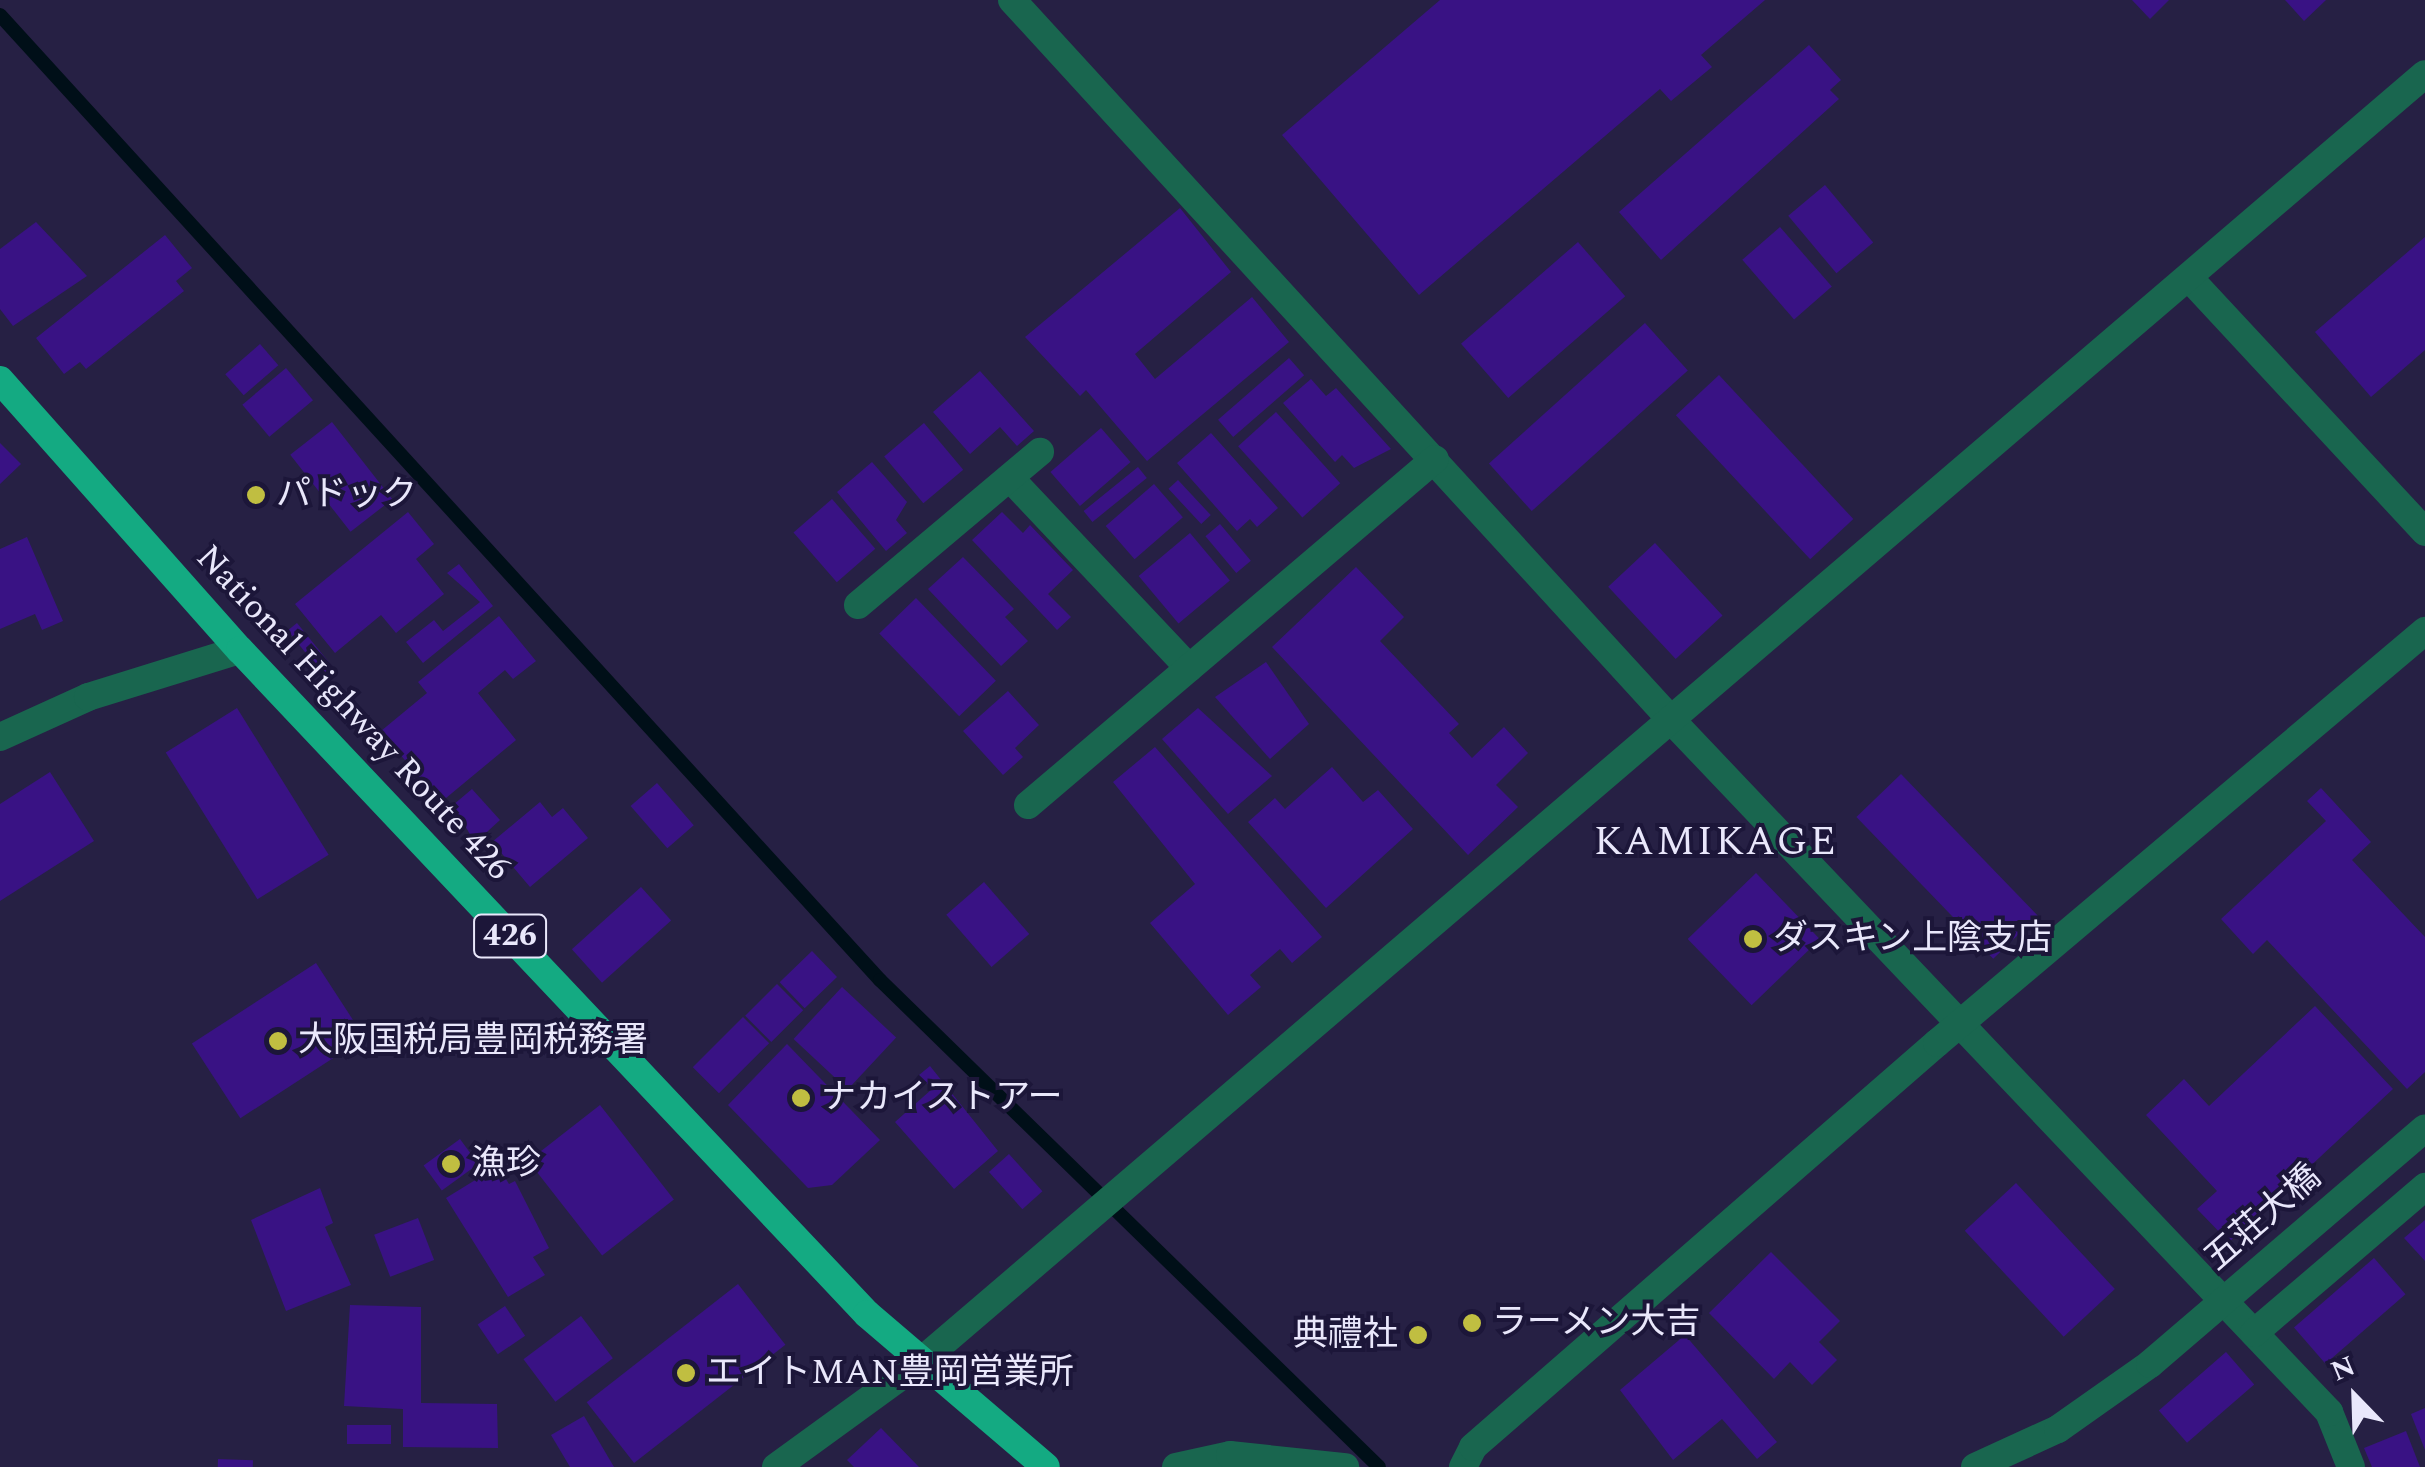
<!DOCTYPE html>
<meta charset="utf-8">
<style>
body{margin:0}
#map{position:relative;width:2425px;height:1467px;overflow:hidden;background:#262044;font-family:Spectral,"Noto Sans JP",serif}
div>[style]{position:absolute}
.stream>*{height:14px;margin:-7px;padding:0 7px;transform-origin:7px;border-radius:7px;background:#000f18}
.building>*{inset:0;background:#391284;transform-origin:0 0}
.service>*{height:28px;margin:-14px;padding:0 14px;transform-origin:14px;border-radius:14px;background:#19664f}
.minor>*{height:28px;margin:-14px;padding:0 14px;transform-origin:14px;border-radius:14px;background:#19664f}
.tertiary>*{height:28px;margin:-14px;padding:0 14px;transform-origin:14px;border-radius:14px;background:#19664f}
.trunk>*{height:28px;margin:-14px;padding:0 14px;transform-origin:14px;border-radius:14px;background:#14aa82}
.tertiary-bridge>*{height:28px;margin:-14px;padding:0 14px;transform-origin:14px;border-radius:14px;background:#19664f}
.dots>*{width:28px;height:28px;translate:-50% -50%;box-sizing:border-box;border:5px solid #1c1639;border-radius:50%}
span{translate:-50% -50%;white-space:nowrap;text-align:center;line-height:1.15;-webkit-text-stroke:8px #1c1639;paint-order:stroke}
.shield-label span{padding:2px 8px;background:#1c1639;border:2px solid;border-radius:8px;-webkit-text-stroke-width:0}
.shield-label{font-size:32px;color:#e9e7fb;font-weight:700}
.poi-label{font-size:35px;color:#e9e7fb}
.left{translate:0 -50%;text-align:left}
.right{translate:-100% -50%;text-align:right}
.street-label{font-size:35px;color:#e9e7fb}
.quarter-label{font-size:40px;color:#e9e7fb;letter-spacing:2.5px}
.north{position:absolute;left:2305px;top:1347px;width:100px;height:100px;-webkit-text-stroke:8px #1c1639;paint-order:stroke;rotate:337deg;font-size:28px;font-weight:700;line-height:40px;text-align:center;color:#e9e7fb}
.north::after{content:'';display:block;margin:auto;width:35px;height:45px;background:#e9e7fb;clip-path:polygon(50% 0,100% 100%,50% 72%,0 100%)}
</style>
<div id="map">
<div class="stream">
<div style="left:0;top:15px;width:1306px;rotate:47.64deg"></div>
<div style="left:880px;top:980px;width:697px;rotate:44.3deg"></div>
</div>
<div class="building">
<div style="clip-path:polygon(1440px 0,1765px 0,1701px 55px,1712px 67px,1671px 101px,1660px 89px,1419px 295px,1282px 135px)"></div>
<div style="clip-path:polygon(2132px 0,2169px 0,2150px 19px)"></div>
<div style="clip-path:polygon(2285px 0,2326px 0,2304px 21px)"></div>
<div style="clip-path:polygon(1809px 45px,1841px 80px,1830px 90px,1839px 99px,1661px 260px,1619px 212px)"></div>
<div style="left:1825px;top:185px;width:75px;height:48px;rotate:50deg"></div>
<div style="clip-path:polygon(1180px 208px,1231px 272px,1135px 354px,1155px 379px,1252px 297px,1289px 342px,1147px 461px,1086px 390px,1080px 396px,1025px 337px)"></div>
<div style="clip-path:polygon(36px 222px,87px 276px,13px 326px,0 309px,0 249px)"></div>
<div style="left:1780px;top:227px;width:79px;height:50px;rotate:49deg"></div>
<div style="clip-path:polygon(165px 235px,192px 268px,176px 281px,184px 291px,86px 369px,80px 362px,64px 374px,36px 338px)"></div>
<div style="clip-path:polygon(2425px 237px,2425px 350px,2371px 397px,2315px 332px)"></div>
<div style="left:1578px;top:242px;width:72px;height:155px;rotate:49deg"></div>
<div style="left:1645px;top:323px;width:64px;height:210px;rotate:48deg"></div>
<div style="left:260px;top:344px;width:28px;height:46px;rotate:49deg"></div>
<div style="left:1289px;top:358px;width:23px;height:94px;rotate:49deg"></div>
<div style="left:286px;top:368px;width:42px;height:57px;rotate:50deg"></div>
<div style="clip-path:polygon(980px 371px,1034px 431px,1017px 446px,1000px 427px,970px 454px,933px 412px)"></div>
<div style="left:1719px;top:375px;width:197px;height:59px;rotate:47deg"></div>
<div style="clip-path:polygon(1311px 379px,1326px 396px,1336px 388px,1391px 449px,1354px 468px,1342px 455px,1335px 462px,1283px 403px)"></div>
<div style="left:1276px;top:412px;width:96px;height:51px;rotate:48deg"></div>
<div style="left:332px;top:422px;width:98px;height:53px;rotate:52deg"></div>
<div style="left:924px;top:423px;width:61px;height:52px;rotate:50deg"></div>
<div style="left:1101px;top:428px;width:45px;height:67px;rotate:49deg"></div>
<div style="clip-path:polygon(1211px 433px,1278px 508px,1257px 527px,1250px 519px,1237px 531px,1177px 463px)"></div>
<div style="clip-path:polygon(0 443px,21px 464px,0 484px)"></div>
<div style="clip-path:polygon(872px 462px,907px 502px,896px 520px,907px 533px,886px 551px,837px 492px)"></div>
<div style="left:1138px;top:467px;width:14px;height:70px;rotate:51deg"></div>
<div style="left:1178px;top:480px;width:48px;height:13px;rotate:47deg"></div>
<div style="left:1154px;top:484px;width:44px;height:64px;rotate:49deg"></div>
<div style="left:832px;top:499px;width:66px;height:51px;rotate:49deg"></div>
<div style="clip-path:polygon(408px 512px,434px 544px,416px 559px,444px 594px,396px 633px,381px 615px,335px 653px,295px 604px)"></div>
<div style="clip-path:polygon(1002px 512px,1023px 533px,1030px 525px,1073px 570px,1048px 594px,1071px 617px,1057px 630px,972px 540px)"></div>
<div style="left:1220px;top:524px;width:48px;height:19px;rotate:50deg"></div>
<div style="left:1190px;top:533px;width:62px;height:67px;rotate:50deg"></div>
<div style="clip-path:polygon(27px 537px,63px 621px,42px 630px,35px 614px,0 629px,0 549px)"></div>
<div style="left:1655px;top:543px;width:99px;height:64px;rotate:47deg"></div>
<div style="clip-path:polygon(963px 557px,1014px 609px,1005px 617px,1028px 641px,1001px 666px,928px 589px)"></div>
<div style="clip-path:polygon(459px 564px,493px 606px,423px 663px,406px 642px,434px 620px,443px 631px,480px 602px,447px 573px)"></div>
<div style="clip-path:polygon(1356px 567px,1404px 617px,1380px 641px,1459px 724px,1449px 733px,1472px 758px,1504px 727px,1528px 753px,1496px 785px,1518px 807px,1468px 855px,1272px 647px)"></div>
<div style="left:916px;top:598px;width:115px;height:51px;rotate:46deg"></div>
<div style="clip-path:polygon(499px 616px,536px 661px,513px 679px,505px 670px,478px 693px,516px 740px,440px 803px,381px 731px,427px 693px,418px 682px)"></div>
<div style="left:297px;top:623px;width:58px;height:12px;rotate:51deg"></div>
<div style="clip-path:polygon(1266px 662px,1309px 724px,1270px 759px,1215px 697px)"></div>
<div style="clip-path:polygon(1008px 691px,1039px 725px,1015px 748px,1023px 757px,1003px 775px,963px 731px)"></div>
<div style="left:237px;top:708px;width:173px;height:84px;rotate:58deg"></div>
<div style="clip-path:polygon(1198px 708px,1272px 776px,1228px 814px,1162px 739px)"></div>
<div style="clip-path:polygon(1155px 747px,1322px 937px,1292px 963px,1280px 949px,1250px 975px,1261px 987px,1228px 1015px,1150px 923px,1195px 884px,1113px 782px)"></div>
<div style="clip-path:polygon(1332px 767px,1363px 802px,1378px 790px,1413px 829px,1326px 908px,1248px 822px,1275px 798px,1285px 809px)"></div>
<div style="clip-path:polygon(50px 772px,94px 841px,0 901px,0 804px)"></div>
<div style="left:1901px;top:774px;width:197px;height:62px;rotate:46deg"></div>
<div style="left:657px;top:783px;width:56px;height:35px;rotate:49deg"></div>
<div style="clip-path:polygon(2321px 788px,2371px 842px,2352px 860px,2425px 937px,2425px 1072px,2407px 1089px,2267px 940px,2253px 954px,2221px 919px,2326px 821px,2307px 801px)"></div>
<div style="clip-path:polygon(472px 789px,500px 820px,475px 843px,453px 805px)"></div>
<div style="clip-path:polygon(540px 802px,552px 817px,563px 808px,588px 838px,530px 887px,492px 842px)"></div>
<div style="left:1756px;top:873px;width:92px;height:95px;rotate:46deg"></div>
<div style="left:984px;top:882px;width:69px;height:50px;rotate:49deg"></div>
<div style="left:641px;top:887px;width:45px;height:93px;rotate:48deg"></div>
<div style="left:812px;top:951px;width:36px;height:45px;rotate:46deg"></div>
<div style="left:316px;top:963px;width:89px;height:148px;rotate:57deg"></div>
<div style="left:777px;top:984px;width:37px;height:45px;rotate:45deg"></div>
<div style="left:842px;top:987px;width:74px;height:71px;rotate:43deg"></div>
<div style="clip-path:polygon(2315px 1006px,2393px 1089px,2229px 1242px,2197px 1209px,2217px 1191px,2146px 1115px,2184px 1079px,2209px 1106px)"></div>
<div style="left:743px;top:1017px;width:37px;height:71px;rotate:45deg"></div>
<div style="clip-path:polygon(787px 1044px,880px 1140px,832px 1185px,808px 1188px,728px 1105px)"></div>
<div style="clip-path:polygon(930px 1066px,998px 1151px,954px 1189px,895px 1122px,932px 1089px,919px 1075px)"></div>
<div style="left:600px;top:1105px;width:120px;height:91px;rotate:52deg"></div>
<div style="left:460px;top:1139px;width:31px;height:45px;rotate:54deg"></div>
<div style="left:1009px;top:1154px;width:50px;height:27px;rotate:48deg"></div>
<div style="clip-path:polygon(498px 1166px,509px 1184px,515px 1181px,549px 1248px,533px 1257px,545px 1275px,508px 1297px,446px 1198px)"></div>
<div style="left:2016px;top:1183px;width:145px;height:70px;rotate:47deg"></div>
<div style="clip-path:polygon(320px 1188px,333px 1223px,325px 1227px,351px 1285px,286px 1311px,251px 1220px)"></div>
<div style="left:418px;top:1218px;width:45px;height:47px;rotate:69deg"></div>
<div style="clip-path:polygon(2425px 1220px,2425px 1261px,2404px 1238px)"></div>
<div style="clip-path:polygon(1771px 1252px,1840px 1321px,1819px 1342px,1837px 1360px,1812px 1385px,1790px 1362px,1774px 1379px,1709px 1313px)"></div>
<div style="left:2374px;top:1258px;width:48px;height:106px;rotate:49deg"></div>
<div style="left:738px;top:1284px;width:77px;height:192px;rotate:52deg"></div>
<div style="clip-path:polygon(350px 1305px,421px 1307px,421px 1403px,497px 1404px,498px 1448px,403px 1447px,403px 1409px,344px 1406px)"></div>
<div style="left:505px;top:1306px;width:36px;height:33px;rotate:56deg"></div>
<div style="left:581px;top:1316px;width:53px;height:72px;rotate:53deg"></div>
<div style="clip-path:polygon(1685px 1335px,1777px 1442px,1757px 1459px,1722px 1419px,1673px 1460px,1620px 1390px)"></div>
<div style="left:2226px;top:1352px;width:43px;height:89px;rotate:49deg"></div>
<div style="clip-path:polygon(2425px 1408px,2425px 1450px,2411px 1414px)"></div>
<div style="clip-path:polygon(584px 1416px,614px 1467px,570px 1467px,551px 1435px)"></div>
<div style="left:347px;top:1425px;width:44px;height:19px"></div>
<div style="clip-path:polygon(881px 1428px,919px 1467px,854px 1467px,847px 1460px)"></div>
<div style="clip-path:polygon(2406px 1431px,2420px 1467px,2372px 1467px,2364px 1448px)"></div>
<div style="left:218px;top:1459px;width:35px;height:8px;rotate:2deg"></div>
</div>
<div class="service">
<div style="left:2329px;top:1412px;width:59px;rotate:68.2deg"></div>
</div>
<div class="minor">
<div style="left:1012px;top:0;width:980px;rotate:47.52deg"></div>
<div style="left:1674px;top:723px;width:951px;rotate:46.45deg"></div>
<div style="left:2191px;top:280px;width:344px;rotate:47.1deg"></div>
<div style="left:1010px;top:478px;width:261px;rotate:46.7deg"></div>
<div style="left:858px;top:605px;width:238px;rotate:-40.1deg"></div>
<div style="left:0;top:737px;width:97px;rotate:-24.4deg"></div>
<div style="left:88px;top:697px;width:159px;rotate:-17.2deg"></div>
<div style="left:1028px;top:805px;width:534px;rotate:-40.37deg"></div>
<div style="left:2254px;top:1333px;width:225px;rotate:-40.5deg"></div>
<div style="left:776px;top:1467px;width:177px;rotate:-36deg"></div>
<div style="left:1463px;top:1467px;width:22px;rotate:-63deg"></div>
<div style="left:1473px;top:1447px;width:615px;rotate:-41.05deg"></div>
<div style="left:1937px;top:1043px;width:639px;rotate:-40.17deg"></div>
</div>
<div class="tertiary">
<div style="left:919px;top:1363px;width:1982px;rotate:-40.56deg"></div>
<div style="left:1176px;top:1467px;width:55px;rotate:-12.5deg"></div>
<div style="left:1230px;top:1455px;width:116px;rotate:6deg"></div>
<div style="left:1975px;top:1467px;width:91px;rotate:-24.6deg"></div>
<div style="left:2058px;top:1429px;width:113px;rotate:-35.2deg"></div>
</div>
<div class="trunk">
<div style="left:0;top:380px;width:361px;rotate:48.4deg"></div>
<div style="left:240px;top:650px;width:913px;rotate:46.64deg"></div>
<div style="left:867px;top:1314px;width:235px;rotate:40.5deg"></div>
</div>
<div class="tertiary-bridge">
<div style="left:2150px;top:1364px;width:362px;rotate:-40.6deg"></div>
</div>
<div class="dots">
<div style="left:256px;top:495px;background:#c0be41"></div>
<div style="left:1753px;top:939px;background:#c0be41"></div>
<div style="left:278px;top:1041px;background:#c0be41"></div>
<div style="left:801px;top:1098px;background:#c0be41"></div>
<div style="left:451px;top:1164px;background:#c0be41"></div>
<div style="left:1472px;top:1323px;background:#c0be41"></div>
<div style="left:1418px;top:1335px;background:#c0be41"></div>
<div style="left:686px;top:1373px;background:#c0be41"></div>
</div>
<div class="shield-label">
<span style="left:510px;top:936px">426</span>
</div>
<div class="poi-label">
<span class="left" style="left:276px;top:495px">パドック</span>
<span class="left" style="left:1773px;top:939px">ダスキン上陰支店</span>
<span class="left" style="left:298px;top:1041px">大阪国税局豊岡税務署</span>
<span class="left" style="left:821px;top:1098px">ナカイストアー</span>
<span class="left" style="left:471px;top:1164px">漁珍</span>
<span class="left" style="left:1492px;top:1323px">ラーメン大吉</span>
<span class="right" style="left:1398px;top:1335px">典禮社</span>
<span class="left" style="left:706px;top:1373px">エイトMAN豊岡営業所</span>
</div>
<div class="street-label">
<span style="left:353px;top:713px;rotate:47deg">National Highway Route 426</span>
<span style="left:2263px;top:1218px;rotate:-41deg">五荘大橋</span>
</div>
<div class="quarter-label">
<span style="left:1716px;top:843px">KAMIKAGE</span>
</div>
<div class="north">N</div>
</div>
